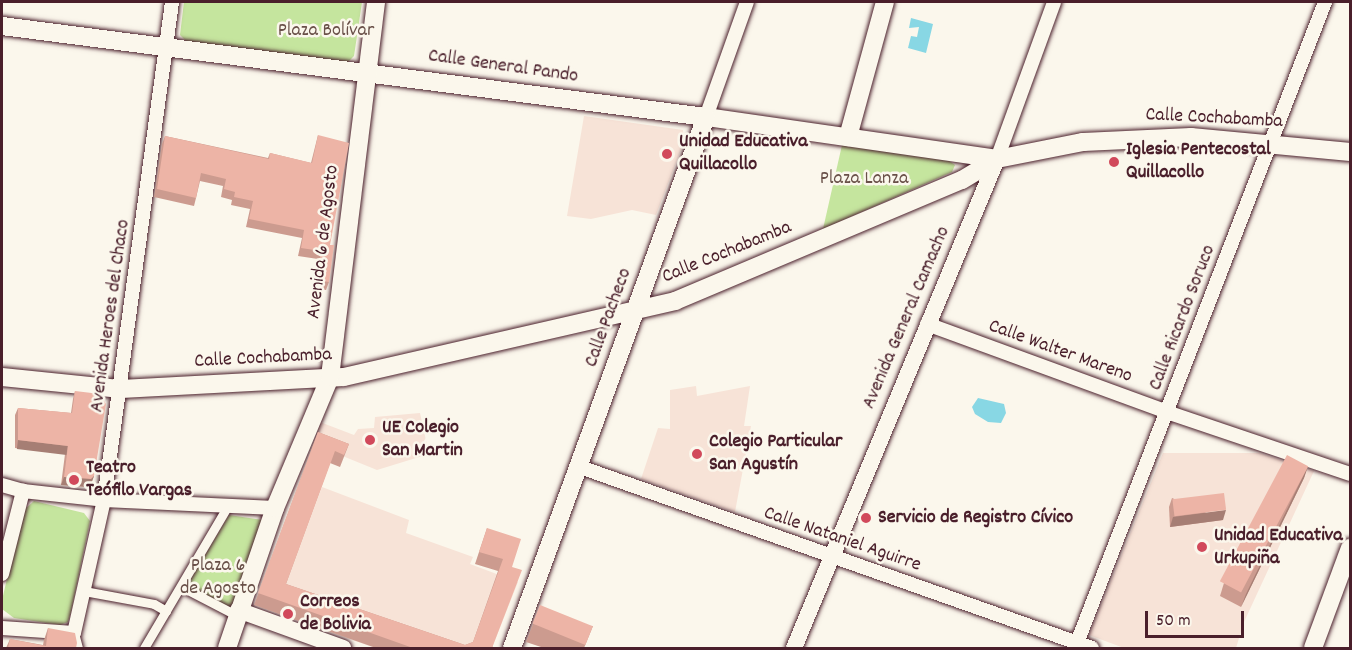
<!DOCTYPE html>
<meta charset="utf-8">
<style>
body{margin:0}
#map{position:relative;width:1352px;height:650px;overflow:hidden;background:#fbf7ec;font-family:Dekko,sans-serif}
div>[style]{position:absolute}
.built>*{inset:0;background:#f7e3d7}
.green>*{inset:0;background:#c5e59e}
.water>*{inset:0;background:#88d7e4}
.roads{filter:drop-shadow(0 0 2px #4a1f2b) drop-shadow(0 0 2px #4a1f2b)}
.pedestrian>*{height:9px;margin:-4.5px;padding:0 4.5px;transform-origin:4.5px;border-radius:4.5px;background:#fbf7ec}
.minor>*{height:14px;margin:-7px;padding:0 7px;transform-origin:7px;border-radius:7px;background:#fbf7ec}
.tertiary>*{height:16px;margin:-8px;padding:0 8px;transform-origin:8px;border-radius:8px;background:#fbf7ec}
.secondary>*{height:18px;margin:-9px;padding:0 9px;transform-origin:9px;border-radius:9px;background:#fbf7ec}
.wall>*{inset:0;background:#cc9b8f}
.shaded-wall>*{inset:0;background:#a67e74;transform-origin:0 0}
.building>*{inset:0;background:#edb4a6;transform-origin:0 0}
.dots>*{width:16px;height:16px;translate:-50% -50%;box-sizing:border-box;border:3px solid #fbf7ec;border-radius:50%}
span{translate:-50% -50%;white-space:nowrap;text-align:center;line-height:1.15;-webkit-text-stroke:5px #fbf7ec;paint-order:stroke}
.park-label{font-size:20px;color:#695048}
.street-label{font-size:20px;color:#4a1f2b}
.poi-label{font-size:20px;color:#4a1f2b;font-weight:700}
.left{translate:0 -50%;text-align:left}
.frame{position:absolute;inset:0;border:3px solid #4a1f2b;pointer-events:none}
.scale{position:absolute;left:1145px;top:611px;width:99px;height:27px;box-sizing:border-box;border:3px solid #4a1f2b;border-top:0;padding-left:8px;font-size:18px;line-height:21px;white-space:nowrap;color:#4a1f2b;-webkit-text-stroke:4px #fbf7ec;paint-order:stroke}
</style>
<div id="map">
<div class="built">
<div style="clip-path:polygon(584px 116px,683px 130px,684px 142px,656px 215px,632px 210px,591px 219px,567px 216px)"></div>
<div style="clip-path:polygon(696px 386px,697px 396px,750px 386px,744px 426px,751px 426px,735px 512px,641px 479px,658px 428px,670px 429px,670px 390px)"></div>
<div style="clip-path:polygon(420px 413px,429px 454px,377px 470px,313px 444px,320px 422px,354px 435px,358px 429px,374px 428px,375px 417px)"></div>
<div style="clip-path:polygon(1163px 453px,1259px 453px,1314px 471px,1244px 622px,1236px 648px,1124px 648px,1089px 635px)"></div>
<div style="clip-path:polygon(322px 487px,409px 520px,406px 533px,473px 557px,470px 564px,518px 582px,492px 648px,375px 648px,275px 613px)"></div>
</div>
<div class="green">
<div style="clip-path:polygon(184px 2px,362px 2px,354px 56px,347px 63px,186px 41px,180px 35px)"></div>
<div style="clip-path:polygon(842px 145px,948px 160px,955px 165px,952px 172px,823px 229px)"></div>
<div style="clip-path:polygon(34px 501px,84px 513px,90px 521px,71px 612px,68px 622px,60px 625px,14px 618px,2px 609px,2px 600px,23px 511px)"></div>
<div style="clip-path:polygon(229px 515px,263px 520px,231px 610px,186px 587px)"></div>
</div>
<div class="water">
<div style="clip-path:polygon(911px 18px,933px 24px,926px 53px,908px 48px,911px 36px,917px 37px,919px 27px,909px 28px)"></div>
<div style="clip-path:polygon(978px 398px,1004px 404px,1006px 413px,1001px 423px,988px 422px,975px 414px,972px 407px)"></div>
</div>
<div class="roads">
<div class="pedestrian">
<div style="left:182px;top:587px;width:63px;rotate:27.4deg"></div>
<div style="left:84px;top:591px;width:71px;rotate:10.5deg"></div>
<div style="left:154px;top:604px;width:14px;rotate:30deg"></div>
<div style="left:74px;top:633px;width:16px;rotate:75deg"></div>
<div style="left:144px;top:648px;width:164px;rotate:-59.5deg"></div>
</div>
<div class="minor">
<div style="left:706px;top:117px;width:122px;rotate:-70.4deg"></div>
<div style="left:997px;top:159px;width:167px;rotate:-70deg"></div>
<div style="left:927px;top:324px;width:256px;rotate:20.1deg"></div>
<div style="left:1167px;top:412px;width:193px;rotate:18.7deg"></div>
<div style="left:580px;top:467px;width:543px;rotate:19.47deg"></div>
<div style="left:2px;top:485px;width:22px;rotate:16deg"></div>
<div style="left:23px;top:491px;width:81px;rotate:6.3deg"></div>
<div style="left:104px;top:500px;width:171px;rotate:2.7deg"></div>
<div style="left:2px;top:574px;width:86px;rotate:-75.8deg"></div>
<div style="left:2px;top:628px;width:72px;rotate:4deg"></div>
<div style="left:74px;top:633px;width:136px;rotate:-77.3deg"></div>
<div style="left:104px;top:500px;width:503px;rotate:-82.22deg"></div>
<div style="left:1075px;top:648px;width:693px;rotate:-68.84deg"></div>
</div>
<div class="tertiary">
<div style="left:238px;top:610px;width:112px;rotate:19.9deg"></div>
<div style="left:794px;top:648px;width:529px;rotate:-67.46deg"></div>
</div>
<div class="secondary">
<div style="left:2px;top:26px;width:710px;rotate:7.37deg"></div>
<div style="left:706px;top:117px;width:294px;rotate:8.2deg"></div>
<div style="left:848px;top:137px;width:140px;rotate:-74.7deg"></div>
<div style="left:2px;top:377px;width:120px;rotate:5.8deg"></div>
<div style="left:121px;top:389px;width:223px;rotate:-3.1deg"></div>
<div style="left:344px;top:377px;width:340px;rotate:-12.9deg"></div>
<div style="left:675px;top:301px;width:311px;rotate:-22.9deg"></div>
<div style="left:962px;top:180px;width:41px;rotate:-31deg"></div>
<div style="left:997px;top:159px;width:88px;rotate:-11.2deg"></div>
<div style="left:1083px;top:142px;width:108px;rotate:-2.7deg"></div>
<div style="left:1191px;top:137px;width:160px;rotate:5.4deg"></div>
<div style="left:227px;top:648px;width:148px;rotate:-71.1deg"></div>
<div style="left:275px;top:508px;width:142px;rotate:-67.2deg"></div>
<div style="left:330px;top:377px;width:378px;rotate:-83deg"></div>
<div style="left:512px;top:648px;width:565px;rotate:-69.93deg"></div>
<div style="left:1313px;top:648px;width:107px;rotate:-69.7deg"></div>
</div>
</div>
<div class="wall">
<div style="clip-path:polygon(318px 135px,330px 245px,329px 282px,326px 290px,314px 288px,318px 259px,298px 256px,302px 238px,246px 227px,250px 209px,231px 205px,232px 200px,221px 197px,223px 186px,200px 181px,196px 198px,194px 206px,154px 197px,162px 144px,165px 136px,268px 158px,270px 153px,311px 163px)"></div>
<div style="clip-path:polygon(75px 391px,94px 476px,91px 484px,88px 487px,61px 485px,65px 454px,15px 448px,15px 415px,18px 408px,71px 413px,73px 399px)"></div>
<div style="clip-path:polygon(318px 432px,349px 444px,340px 467px,330px 463px,286px 584px,465px 645px,473px 642px,498px 571px,475px 564px,487px 528px,512px 567px,492px 648px,376px 648px,254px 605px)"></div>
<div style="clip-path:polygon(1308px 466px,1304px 478px,1241px 607px,1220px 596px,1224px 583px)"></div>
<div style="clip-path:polygon(1172px 498px,1223px 520px,1170px 527px,1169px 507px)"></div>
<div style="clip-path:polygon(533px 624px,593px 626px,584px 648px,544px 648px,526px 642px)"></div>
<div style="clip-path:polygon(48px 628px,76px 648px,6px 648px,10px 639px,43px 645px,44px 640px)"></div>
</div>
<div class="shaded-wall">
<div style="left:18px;top:440px;width:50px;height:9px;rotate:7deg"></div>
<div style="clip-path:polygon(1308px 466px,1304px 478px,1241px 607px,1246px 594px)"></div>
<div style="clip-path:polygon(94px 476px,91px 484px,88px 487px,61px 485px,64px 477px)"></div>
<div style="clip-path:polygon(1226px 510px,1223px 520px,1170px 527px,1173px 517px)"></div>
</div>
<div class="building">
<div style="clip-path:polygon(318px 135px,349px 143px,330px 245px,334px 245px,329px 282px,317px 280px,321px 251px,301px 248px,304px 230px,249px 219px,253px 201px,234px 197px,235px 192px,224px 189px,226px 179px,201px 173px,196px 198px,157px 189px,165px 136px,269px 159px,270px 153px,312px 163px)"></div>
<div style="clip-path:polygon(75px 391px,100px 394px,106px 404px,94px 476px,91px 479px,64px 477px,68px 446px,18px 440px,18px 408px,72px 413px)"></div>
<div style="clip-path:polygon(318px 432px,349px 444px,344px 455px,335px 451px,286px 584px,465px 645px,473px 642px,503px 559px,479px 552px,487px 528px,521px 539px,512px 567px,522px 570px,492px 648px,413px 648px,258px 593px)"></div>
<div style="left:1287px;top:455px;width:24px;height:143px;rotate:28deg"></div>
<div style="left:1224px;top:493px;width:17px;height:52px;rotate:83deg"></div>
<div style="left:540px;top:605px;width:57px;height:20px;rotate:22deg"></div>
<div style="clip-path:polygon(48px 628px,75px 633px,77px 643px,76px 648px,8px 648px,10px 639px,46px 646px)"></div>
</div>
<div class="dots">
<div style="left:667px;top:154px;background:#d1495b"></div>
<div style="left:1114px;top:162px;background:#d1495b"></div>
<div style="left:370px;top:440px;background:#d1495b"></div>
<div style="left:697px;top:454px;background:#d1495b"></div>
<div style="left:74px;top:480px;background:#d1495b"></div>
<div style="left:866px;top:518px;background:#d1495b"></div>
<div style="left:1202px;top:547px;background:#d1495b"></div>
<div style="left:288px;top:614px;background:#d1495b"></div>
</div>
<div class="park-label">
<span style="left:326px;top:31px">Plaza Bolívar</span>
<span style="left:864px;top:179px">Plaza Lanza</span>
<span style="left:218px;top:578px">Plaza 6<br>de Agosto</span>
</div>
<div class="street-label">
<span style="left:503px;top:67px;rotate:8deg">Calle General Pando</span>
<span style="left:1214px;top:119px;rotate:3deg">Calle Cochabamba</span>
<span style="left:324px;top:242px;rotate:-83deg">Avenida 6 de Agosto</span>
<span style="left:727px;top:253px;rotate:-22deg">Calle Cochabamba</span>
<span style="left:111px;top:316px;rotate:-82deg">Avenida Heroes del Chaco</span>
<span style="left:609px;top:318px;rotate:-70deg">Calle Pacheco</span>
<span style="left:907px;top:318px;rotate:-67deg">Avenida General Camacho</span>
<span style="left:1183px;top:318px;rotate:-69deg">Calle Ricardo Soruco</span>
<span style="left:1060px;top:352px;rotate:20deg">Calle Walter Mareno</span>
<span style="left:263px;top:359px;rotate:-3deg">Calle Cochabamba</span>
<span style="left:842px;top:540px;rotate:19deg">Calle Nataniel Aguirre</span>
</div>
<div class="poi-label">
<span class="left" style="left:679px;top:154px">Unidad Educativa<br>Quillacollo</span>
<span class="left" style="left:1126px;top:162px">Iglesia Pentecostal<br>Quillacollo</span>
<span class="left" style="left:382px;top:440px">UE Colegio<br>San Martin</span>
<span class="left" style="left:709px;top:454px">Colegio Particular<br>San Agustín</span>
<span class="left" style="left:86px;top:480px">Teatro<br>Teófilo Vargas</span>
<span class="left" style="left:878px;top:518px">Servicio de Registro Cívico</span>
<span class="left" style="left:1214px;top:548px">Unidad Educativa<br>Urkupiña</span>
<span class="left" style="left:300px;top:614px">Correos<br>de Bolivia</span>
</div>
<div class="frame"></div>
<div class="scale">50 m</div>
</div>
